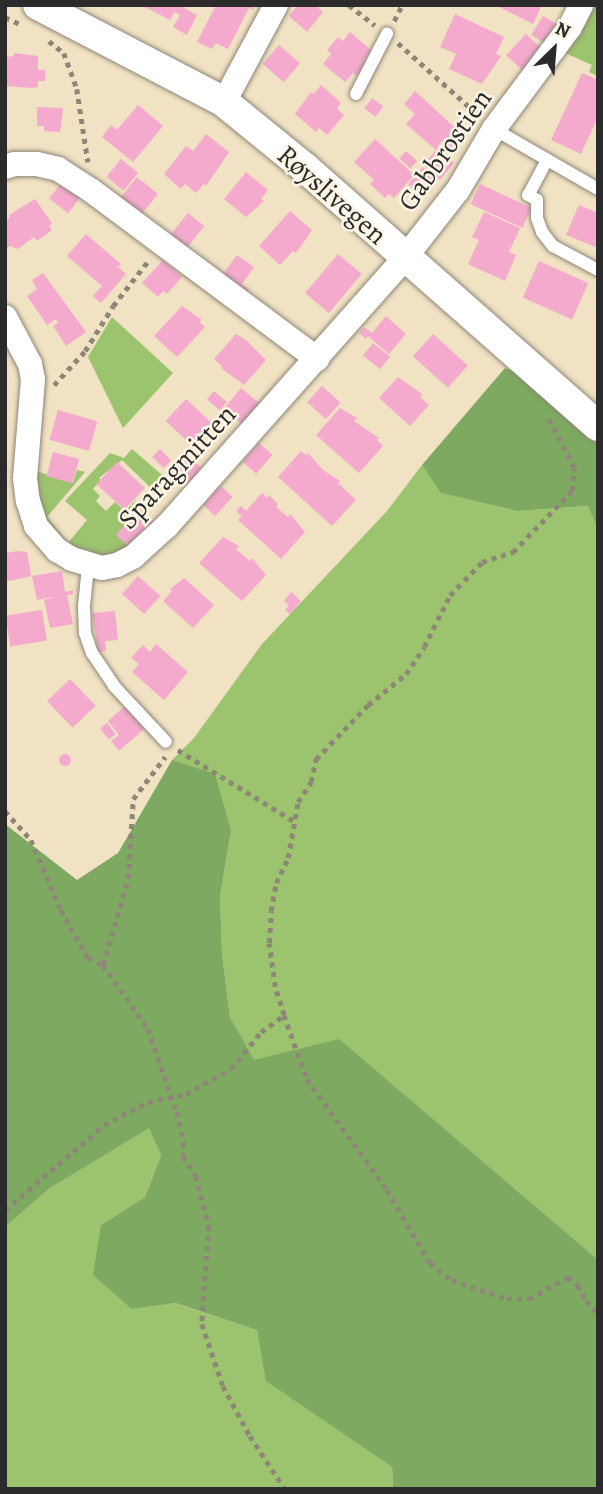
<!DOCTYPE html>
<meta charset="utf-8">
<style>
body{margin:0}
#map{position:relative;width:603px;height:1494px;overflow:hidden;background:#f0e2c3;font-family:Alegreya,serif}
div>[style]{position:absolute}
.green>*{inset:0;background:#9cc36e}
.forest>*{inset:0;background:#7da961}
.building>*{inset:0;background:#f4aacd;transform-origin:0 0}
.round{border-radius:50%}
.path>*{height:4.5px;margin-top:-2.25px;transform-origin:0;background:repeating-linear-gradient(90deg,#8e8677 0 5px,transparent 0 10px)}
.roads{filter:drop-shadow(0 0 2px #8e8677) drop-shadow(0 0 2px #8e8677)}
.service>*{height:12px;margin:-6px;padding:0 6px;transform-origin:6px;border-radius:6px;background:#fff}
.minor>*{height:24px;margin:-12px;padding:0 12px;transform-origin:12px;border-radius:12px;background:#fff}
.tertiary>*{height:30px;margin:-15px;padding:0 15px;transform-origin:15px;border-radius:15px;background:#fff}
span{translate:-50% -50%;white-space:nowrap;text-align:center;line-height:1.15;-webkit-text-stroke:5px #fcf5e5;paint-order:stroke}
.street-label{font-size:28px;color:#2b2b2b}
.frame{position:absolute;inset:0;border:7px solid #2b2b2b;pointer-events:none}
.north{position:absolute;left:519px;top:14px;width:70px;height:70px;-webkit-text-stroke:5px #fcf5e5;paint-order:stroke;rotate:25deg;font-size:19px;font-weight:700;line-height:28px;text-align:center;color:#2b2b2b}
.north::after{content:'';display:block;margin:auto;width:24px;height:32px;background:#2b2b2b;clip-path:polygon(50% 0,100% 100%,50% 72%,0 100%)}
</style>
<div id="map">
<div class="green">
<div style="clip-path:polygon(588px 5px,598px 5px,598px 76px,589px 72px,592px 65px,563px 52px)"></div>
<div style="clip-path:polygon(112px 317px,173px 373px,123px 428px,88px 357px)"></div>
<div style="clip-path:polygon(132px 449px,162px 475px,150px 487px,122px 460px,99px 478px,101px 480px,93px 489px,100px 496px,96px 501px,106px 511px,115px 502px,125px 511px,135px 501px,140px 507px,124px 524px,139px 538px,166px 512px,170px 514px,136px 547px,116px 559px,94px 560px,65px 548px,47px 529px,39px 515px,32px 491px,33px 470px,73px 483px,77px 470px,85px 472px,47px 517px,68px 543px,87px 520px,65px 501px,110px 453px,124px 458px)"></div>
<div style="clip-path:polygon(422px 465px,442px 493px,517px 511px,589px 506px,598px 529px,598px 1260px,506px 1185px,254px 1061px,230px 1017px,222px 954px,220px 897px,231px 831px,172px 760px,194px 738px,262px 644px,387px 511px)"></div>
<div style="clip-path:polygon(149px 1127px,161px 1155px,145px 1197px,101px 1225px,132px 1309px,174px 1303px,257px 1330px,267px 1381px,392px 1467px,393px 1489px,5px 1489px,5px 1227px,50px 1188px)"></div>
</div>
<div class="forest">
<div style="clip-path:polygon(505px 368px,517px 372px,598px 439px,598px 529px,588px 506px,517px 511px,441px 493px,422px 465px)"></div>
<div style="clip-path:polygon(172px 760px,215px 774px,231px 831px,220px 897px,222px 954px,230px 1017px,254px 1060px,339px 1039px,598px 1260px,598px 1489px,393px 1489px,392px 1467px,266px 1381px,257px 1330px,175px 1303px,132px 1309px,93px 1275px,101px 1225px,145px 1197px,161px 1155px,149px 1128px,50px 1188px,5px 1227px,5px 824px,77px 880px,118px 853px)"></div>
</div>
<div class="building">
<div style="clip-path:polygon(141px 5px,186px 5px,184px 8px,197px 15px,187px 35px,173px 27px,180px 15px,174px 12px,170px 20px)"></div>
<div style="clip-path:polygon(216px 5px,255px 5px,253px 10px,249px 8px,228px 49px,216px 43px,212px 49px,197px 42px)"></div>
<div style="clip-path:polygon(298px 5px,315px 5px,323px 12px,307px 32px,289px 16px)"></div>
<div style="clip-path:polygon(495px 5px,542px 5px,533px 24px)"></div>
<div style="clip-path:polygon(455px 14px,504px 37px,496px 54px,501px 56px,482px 84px,449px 69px,456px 54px,440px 47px)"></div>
<div style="left:543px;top:16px;width:19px;height:22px;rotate:32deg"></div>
<div style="clip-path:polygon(350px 32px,372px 51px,364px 60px,368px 62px,356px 76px,353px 73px,345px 82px,323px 64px,331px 54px,327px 50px,338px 37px,343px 41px)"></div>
<div style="left:526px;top:34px;width:23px;height:29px;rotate:43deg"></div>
<div style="left:279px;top:45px;width:28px;height:25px;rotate:41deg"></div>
<div style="clip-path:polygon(14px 53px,38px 56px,38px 70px,45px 70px,45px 81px,38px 81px,38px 87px,32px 88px,5px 86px,5px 57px,14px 56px)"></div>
<div style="clip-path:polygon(582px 73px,598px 80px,598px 117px,581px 154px,551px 140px)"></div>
<div style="clip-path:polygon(321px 85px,341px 103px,337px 109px,344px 115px,327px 135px,319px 128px,316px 132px,295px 114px,311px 92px,314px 94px)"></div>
<div style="clip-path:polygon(415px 91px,462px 134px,450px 148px,442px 141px,437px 148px,454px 163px,440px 180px,423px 165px,436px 150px,406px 124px,415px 114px,404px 104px)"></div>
<div style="left:372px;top:98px;width:14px;height:13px;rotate:36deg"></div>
<div style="clip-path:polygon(138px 105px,163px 126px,133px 162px,102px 137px,111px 125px,117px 130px)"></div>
<div style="clip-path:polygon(37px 107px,63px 108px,60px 132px,44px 131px,44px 126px,37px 126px)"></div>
<div style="clip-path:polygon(206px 134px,229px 152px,206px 186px,204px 184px,196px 193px,185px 184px,181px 189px,164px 174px,186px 146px,193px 151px)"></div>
<div style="clip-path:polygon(375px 139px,414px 175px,394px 198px,389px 194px,385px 198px,370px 184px,374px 180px,354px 162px)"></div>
<div style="left:406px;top:151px;width:15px;height:10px;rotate:42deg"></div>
<div style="left:121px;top:159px;width:22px;height:23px;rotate:39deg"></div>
<div style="left:423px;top:167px;width:20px;height:23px;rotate:41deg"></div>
<div style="clip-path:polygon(246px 172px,268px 190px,261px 199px,264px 201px,246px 217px,224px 199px)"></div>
<div style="left:137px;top:177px;width:27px;height:26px;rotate:39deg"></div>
<div style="left:62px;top:182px;width:24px;height:21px;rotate:38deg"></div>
<div style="left:480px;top:184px;width:57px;height:22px;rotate:25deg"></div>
<div style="clip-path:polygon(35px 199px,52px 223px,49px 226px,52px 230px,37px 241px,34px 237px,18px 249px,10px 246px,5px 250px,5px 221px,10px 217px,9px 215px)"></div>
<div style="clip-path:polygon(579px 205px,598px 213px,598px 248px,566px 235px)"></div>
<div style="clip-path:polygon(290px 211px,312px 230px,296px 253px,293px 251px,280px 265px,259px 246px)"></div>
<div style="clip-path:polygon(484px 212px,520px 228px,509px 252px,516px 255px,505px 281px,468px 264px,479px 240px,472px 237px)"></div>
<div style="left:188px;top:213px;width:21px;height:28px;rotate:39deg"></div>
<div style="clip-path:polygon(86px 234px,121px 264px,118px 267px,126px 274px,101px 303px,93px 296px,102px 286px,67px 256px)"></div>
<div style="left:338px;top:254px;width:31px;height:51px;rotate:40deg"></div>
<div style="clip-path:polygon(237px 255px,254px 267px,242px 284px,249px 289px,247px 292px,223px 274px)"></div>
<div style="clip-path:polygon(163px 260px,182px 277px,167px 294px,163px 291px,158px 297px,142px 283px)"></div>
<div style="left:539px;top:261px;width:54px;height:40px;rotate:24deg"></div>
<div style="clip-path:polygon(43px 273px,86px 332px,66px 346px,53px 326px,58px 323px,56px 319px,47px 325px,27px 296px,37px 289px,32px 280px)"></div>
<div style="clip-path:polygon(182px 306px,202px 320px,199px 322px,205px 327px,177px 357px,154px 336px)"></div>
<div style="clip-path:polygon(386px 316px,406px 334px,389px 354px,368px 336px,366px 339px,359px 333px,364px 327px,372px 333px)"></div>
<div style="clip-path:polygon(236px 334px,246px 340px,266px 360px,244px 385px,221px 368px,222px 366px,214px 359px)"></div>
<div style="left:433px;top:334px;width:47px;height:30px;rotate:42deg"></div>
<div style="left:373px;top:343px;width:22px;height:16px;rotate:39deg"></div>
<div style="clip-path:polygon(398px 377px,422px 394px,420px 397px,429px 405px,410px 426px,379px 398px)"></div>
<div style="left:322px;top:386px;width:25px;height:22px;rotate:42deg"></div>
<div style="left:241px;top:388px;width:25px;height:27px;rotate:40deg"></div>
<div style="left:214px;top:391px;width:17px;height:11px;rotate:40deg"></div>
<div style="left:186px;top:399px;width:40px;height:30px;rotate:43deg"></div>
<div style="clip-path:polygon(340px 408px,357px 418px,354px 421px,379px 438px,377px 440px,383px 446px,359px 473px,316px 435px)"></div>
<div style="left:58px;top:410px;width:41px;height:31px;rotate:16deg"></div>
<div style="left:259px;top:443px;width:18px;height:25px;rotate:41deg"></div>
<div style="left:160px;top:449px;width:16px;height:11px;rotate:45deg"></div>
<div style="clip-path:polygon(301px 451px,306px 455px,308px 453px,323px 470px,340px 481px,338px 483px,356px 500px,332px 526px,278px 477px)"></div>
<div style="left:53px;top:452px;width:27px;height:25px;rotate:15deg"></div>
<div style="left:184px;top:453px;width:23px;height:25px;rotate:40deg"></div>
<div style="left:117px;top:462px;width:38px;height:30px;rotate:43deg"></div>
<div style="left:221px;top:486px;width:16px;height:26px;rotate:43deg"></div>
<div style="clip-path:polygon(262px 493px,267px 498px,269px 495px,278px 504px,276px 507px,288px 517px,290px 514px,305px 532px,281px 559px,238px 520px,242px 516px,236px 511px,241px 506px,246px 511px)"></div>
<div style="clip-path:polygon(139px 508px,154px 522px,127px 545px,116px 535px)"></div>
<div style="clip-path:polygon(223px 537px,239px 546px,236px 549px,250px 561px,252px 558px,266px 575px,242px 601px,199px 563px)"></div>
<div style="clip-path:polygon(18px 551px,27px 552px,31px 576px,5px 582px,5px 553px)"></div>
<div style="clip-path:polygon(62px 571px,65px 592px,73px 590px,73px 594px,67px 595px,73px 624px,50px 628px,44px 600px,57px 596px,37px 600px,32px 576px)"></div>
<div style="left:138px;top:576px;width:30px;height:24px;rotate:42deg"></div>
<div style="clip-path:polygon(184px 578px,214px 605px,193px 628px,163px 601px,172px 591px,170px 589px)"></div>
<div style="clip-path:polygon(291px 592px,301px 601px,290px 614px,285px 610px,289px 605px,284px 601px)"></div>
<div style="left:42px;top:610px;width:31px;height:37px;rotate:81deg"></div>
<div style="clip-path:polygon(115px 611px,118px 640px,105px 641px,106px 651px,98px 652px,92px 613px)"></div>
<div style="clip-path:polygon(156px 644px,188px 672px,164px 700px,132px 672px,139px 664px,131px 658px,143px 645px,150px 652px)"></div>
<div style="left:70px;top:679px;width:37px;height:32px;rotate:46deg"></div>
<div style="clip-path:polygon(125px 706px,144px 729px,119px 751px,111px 741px,119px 735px,108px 721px)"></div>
<div style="left:107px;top:723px;width:14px;height:9px;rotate:51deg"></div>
<div class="round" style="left:59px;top:754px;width:12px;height:12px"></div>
</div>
<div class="path">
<div style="left:349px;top:5px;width:33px;rotate:38deg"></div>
<div style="left:5px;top:17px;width:17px;rotate:25deg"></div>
<div style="left:394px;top:21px;width:18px;rotate:-63deg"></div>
<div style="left:49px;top:41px;width:19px;rotate:39deg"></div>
<div style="left:64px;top:53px;width:38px;rotate:70deg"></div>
<div style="left:77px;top:89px;width:74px;rotate:81.4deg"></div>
<div style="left:398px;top:43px;width:106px;rotate:41.9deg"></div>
<div style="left:54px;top:385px;width:46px;rotate:-47.6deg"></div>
<div style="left:85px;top:351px;width:53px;rotate:-58.1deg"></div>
<div style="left:113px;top:306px;width:57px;rotate:-52.1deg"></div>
<div style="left:178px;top:750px;width:136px;rotate:31.5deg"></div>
<div style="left:5px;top:811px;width:39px;rotate:48deg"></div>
<div style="left:31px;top:840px;width:76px;rotate:66.8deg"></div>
<div style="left:61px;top:910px;width:55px;rotate:60.6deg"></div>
<div style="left:88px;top:958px;width:17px;rotate:25deg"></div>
<div style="left:103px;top:965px;width:78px;rotate:54.9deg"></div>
<div style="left:148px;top:1029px;width:88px;rotate:70.7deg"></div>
<div style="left:177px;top:1112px;width:32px;rotate:77deg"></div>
<div style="left:184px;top:1143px;width:13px;rotate:94deg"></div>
<div style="left:183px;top:1156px;width:24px;rotate:57deg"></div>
<div style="left:196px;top:1176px;width:52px;rotate:75.4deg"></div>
<div style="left:209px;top:1226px;width:98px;rotate:94.1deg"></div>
<div style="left:202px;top:1324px;width:65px;rotate:71.3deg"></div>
<div style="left:223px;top:1386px;width:57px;rotate:61.6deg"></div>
<div style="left:250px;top:1436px;width:64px;rotate:56.6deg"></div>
<div style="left:103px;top:965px;width:90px;rotate:-73.8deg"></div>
<div style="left:128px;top:879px;width:80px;rotate:-86.4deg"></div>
<div style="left:133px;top:799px;width:53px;rotate:-52.7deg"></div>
<div style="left:284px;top:1015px;width:29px;rotate:-108deg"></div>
<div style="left:275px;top:987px;width:44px;rotate:-97.8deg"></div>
<div style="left:269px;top:943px;width:32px;rotate:-86deg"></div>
<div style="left:271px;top:911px;width:28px;rotate:-80deg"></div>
<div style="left:276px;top:883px;width:28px;rotate:-64deg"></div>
<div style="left:288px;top:858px;width:57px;rotate:-79.9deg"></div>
<div style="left:298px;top:802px;width:24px;rotate:-57deg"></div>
<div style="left:311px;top:782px;width:24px;rotate:-78deg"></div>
<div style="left:316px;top:759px;width:75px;rotate:-46.1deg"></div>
<div style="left:368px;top:705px;width:49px;rotate:-39.2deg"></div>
<div style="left:406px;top:674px;width:32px;rotate:-56deg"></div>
<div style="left:424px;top:647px;width:58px;rotate:-63.4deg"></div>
<div style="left:450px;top:595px;width:46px;rotate:-45.9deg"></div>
<div style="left:482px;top:562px;width:33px;rotate:-18deg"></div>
<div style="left:513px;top:552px;width:85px;rotate:-46deg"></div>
<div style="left:572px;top:491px;width:23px;rotate:-85deg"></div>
<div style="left:574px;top:468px;width:59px;rotate:-117.4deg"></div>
<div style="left:5px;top:1210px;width:130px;rotate:-40.6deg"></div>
<div style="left:104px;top:1125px;width:50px;rotate:-27.6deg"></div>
<div style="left:148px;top:1102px;width:39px;rotate:-12deg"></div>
<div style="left:186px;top:1094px;width:51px;rotate:-29.1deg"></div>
<div style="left:231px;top:1069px;width:48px;rotate:-51deg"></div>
<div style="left:261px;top:1032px;width:29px;rotate:-36deg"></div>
<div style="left:284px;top:1015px;width:68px;rotate:70.2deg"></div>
<div style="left:307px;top:1079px;width:137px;rotate:54.2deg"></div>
<div style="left:387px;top:1190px;width:85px;rotate:59.5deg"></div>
<div style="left:430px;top:1263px;width:28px;rotate:38deg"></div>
<div style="left:452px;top:1280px;width:58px;rotate:19.1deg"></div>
<div style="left:507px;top:1299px;width:22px"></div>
<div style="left:529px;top:1299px;width:45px;rotate:-29.4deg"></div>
<div style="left:568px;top:1277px;width:13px;rotate:39deg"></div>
<div style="left:578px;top:1285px;width:18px;rotate:63deg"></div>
<div style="left:586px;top:1301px;width:17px;rotate:45deg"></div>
</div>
<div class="roads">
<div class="service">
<div style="left:356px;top:94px;width:68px;rotate:-62.7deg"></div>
<div style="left:494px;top:129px;width:120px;rotate:30deg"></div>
<div style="left:547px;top:160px;width:40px;rotate:118deg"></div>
<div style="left:528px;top:195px;width:10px;rotate:29deg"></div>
<div style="left:537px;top:200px;width:18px;rotate:90deg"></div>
<div style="left:537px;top:218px;width:15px;rotate:70deg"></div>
<div style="left:542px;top:232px;width:18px;rotate:52deg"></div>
<div style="left:553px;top:246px;width:51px;rotate:28.1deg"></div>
<div style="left:88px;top:566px;width:40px;rotate:95.7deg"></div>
<div style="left:84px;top:606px;width:27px;rotate:88deg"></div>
<div style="left:85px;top:633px;width:21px;rotate:71deg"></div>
<div style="left:92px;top:653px;width:40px;rotate:56deg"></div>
<div style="left:114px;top:686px;width:76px;rotate:47.1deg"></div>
</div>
<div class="minor">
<div style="left:224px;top:102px;width:110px;rotate:-61.8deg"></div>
<div style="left:5px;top:167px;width:10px;rotate:-17deg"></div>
<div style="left:15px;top:164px;width:22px"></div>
<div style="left:37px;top:164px;width:22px;rotate:13deg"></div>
<div style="left:58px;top:169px;width:40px;rotate:32.9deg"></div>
<div style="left:92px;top:191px;width:281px;rotate:36.7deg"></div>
<div style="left:5px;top:317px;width:53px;rotate:62deg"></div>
<div style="left:30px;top:364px;width:15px;rotate:79deg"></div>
<div style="left:33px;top:379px;width:99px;rotate:94.6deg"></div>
<div style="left:25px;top:478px;width:23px;rotate:83deg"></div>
<div style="left:28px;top:501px;width:26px;rotate:72deg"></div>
<div style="left:36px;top:526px;width:32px;rotate:49deg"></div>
<div style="left:57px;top:550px;width:17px;rotate:31deg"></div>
<div style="left:72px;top:559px;width:31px;rotate:17deg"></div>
<div style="left:102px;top:568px;width:15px;rotate:-11deg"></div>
<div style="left:117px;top:565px;width:18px;rotate:-27deg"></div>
<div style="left:133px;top:557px;width:46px;rotate:-42.4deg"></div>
<div style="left:167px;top:526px;width:357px;rotate:-48.4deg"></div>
<div style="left:404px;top:259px;width:88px;rotate:-52deg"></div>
<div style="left:458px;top:190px;width:71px;rotate:-59.5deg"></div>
<div style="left:494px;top:129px;width:127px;rotate:-53.3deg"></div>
<div style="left:570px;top:27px;width:25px;rotate:-63deg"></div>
</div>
<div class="tertiary">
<div style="left:38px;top:5px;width:210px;rotate:27.5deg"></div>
<div style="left:224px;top:102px;width:104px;rotate:39.2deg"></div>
<div style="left:305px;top:168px;width:390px;rotate:41.4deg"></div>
</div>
</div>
<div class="street-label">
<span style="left:445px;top:150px;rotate:-55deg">Gabbrostien</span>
<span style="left:332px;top:195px;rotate:41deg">Røyslivegen</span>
<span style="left:177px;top:467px;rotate:-47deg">Sparagmitten</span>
</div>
<div class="frame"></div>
<div class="north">N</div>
</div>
